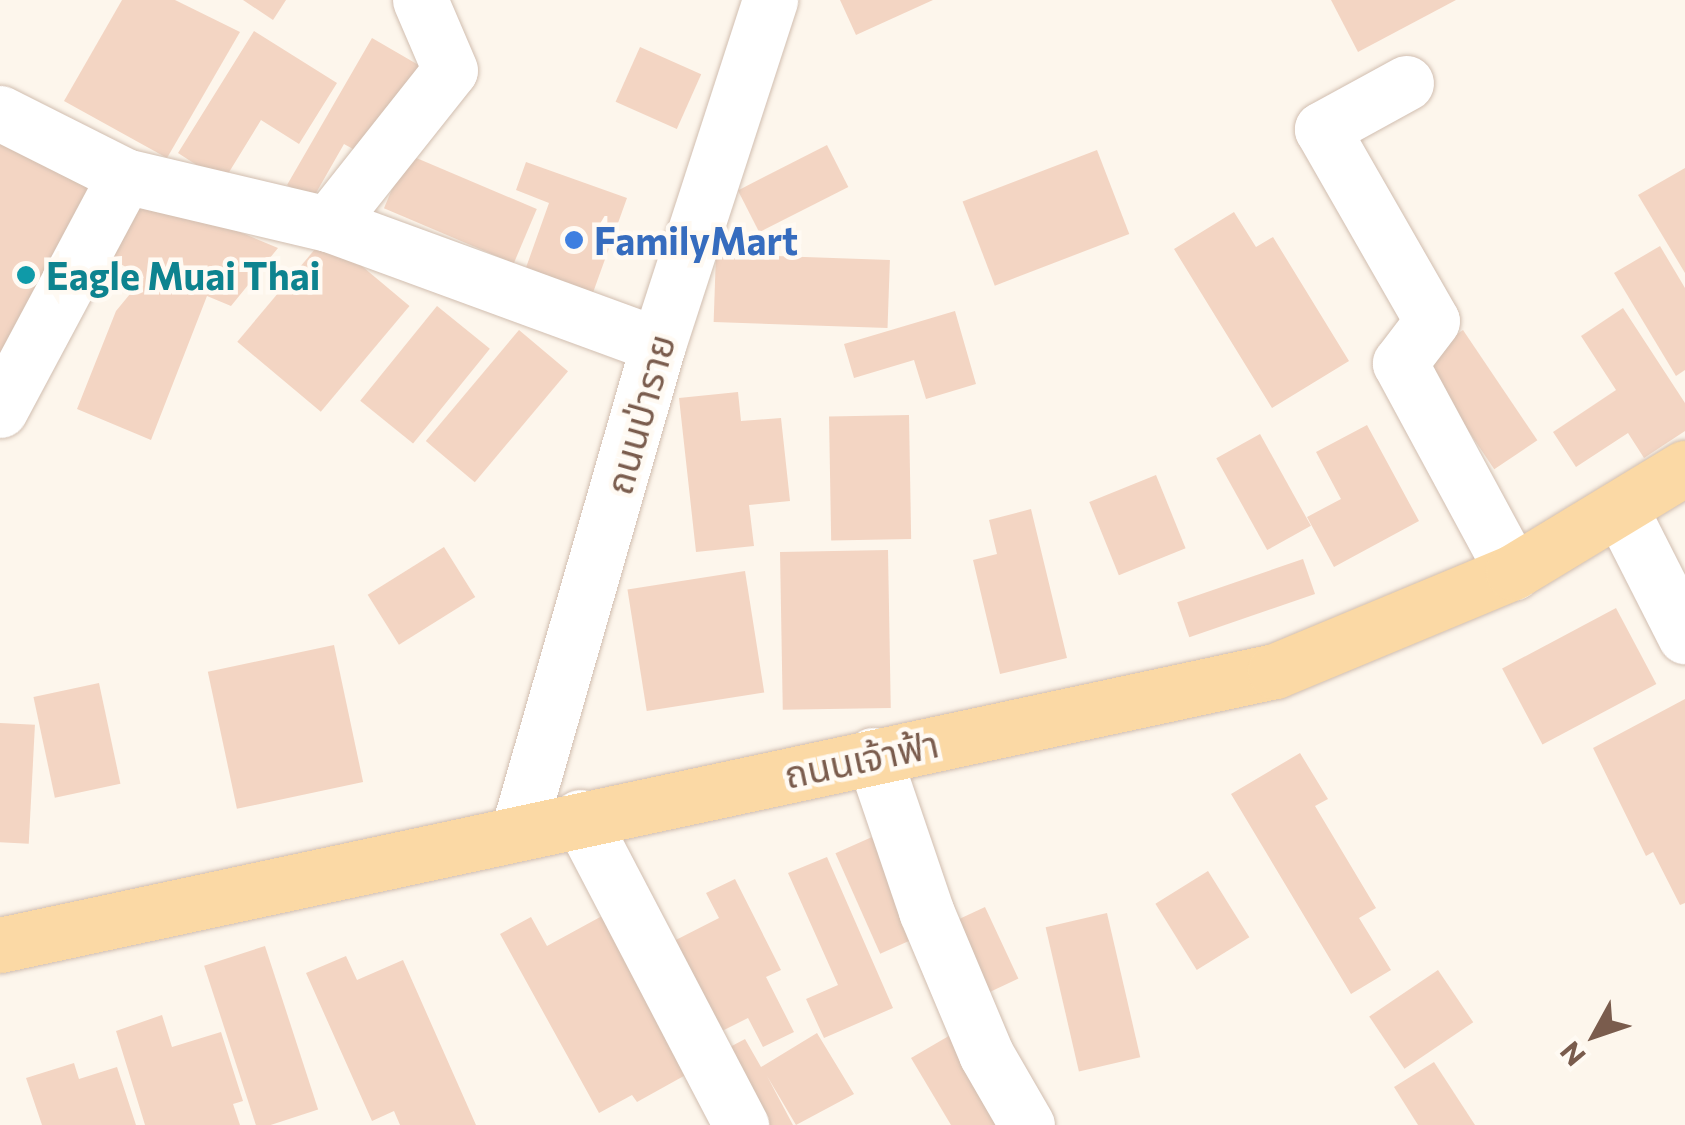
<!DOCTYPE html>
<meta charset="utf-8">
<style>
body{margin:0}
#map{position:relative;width:1685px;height:1125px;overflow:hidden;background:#fdf6ec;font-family:Commissioner,"Noto Sans Thai",sans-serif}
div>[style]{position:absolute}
.building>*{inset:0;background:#f3d5c3;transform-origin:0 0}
.roads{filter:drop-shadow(0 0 2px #d1beb0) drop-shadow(0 0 2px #d1beb0)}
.minor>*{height:55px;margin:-27.5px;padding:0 27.5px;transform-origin:27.5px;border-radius:27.5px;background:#fff}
.major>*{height:55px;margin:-27.5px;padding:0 27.5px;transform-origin:27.5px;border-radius:27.5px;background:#fbd9a5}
.dots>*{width:28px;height:28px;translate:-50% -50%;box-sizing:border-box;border:5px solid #fffaf3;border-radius:50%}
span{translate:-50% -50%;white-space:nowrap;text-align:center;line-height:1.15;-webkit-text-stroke:9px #fffaf3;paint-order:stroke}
.shop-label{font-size:38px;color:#366cbe;font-weight:700}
.left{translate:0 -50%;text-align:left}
.culture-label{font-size:38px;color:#0d838f;font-weight:700}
.street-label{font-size:38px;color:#7a5c4d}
.north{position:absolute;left:1545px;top:985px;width:100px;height:100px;-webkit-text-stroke:8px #fffaf3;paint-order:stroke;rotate:230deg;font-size:28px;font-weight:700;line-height:40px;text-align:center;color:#7a5c4d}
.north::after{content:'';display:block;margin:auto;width:35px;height:45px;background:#7a5c4d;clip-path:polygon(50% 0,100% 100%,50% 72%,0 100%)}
</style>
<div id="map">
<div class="building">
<div style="clip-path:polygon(122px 0,175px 0,240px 32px,167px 158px,64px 101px)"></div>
<div style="clip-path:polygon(243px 0,286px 0,273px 20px)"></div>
<div style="clip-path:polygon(840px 0,933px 0,856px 35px)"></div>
<div style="clip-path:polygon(1331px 0,1456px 0,1358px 52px)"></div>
<div style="clip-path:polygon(254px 31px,337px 83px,299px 144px,261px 120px,223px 182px,178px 153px)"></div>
<div style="clip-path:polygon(372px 38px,422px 67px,369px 158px,344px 144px,312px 200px,287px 185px)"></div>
<div style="left:640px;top:47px;width:67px;height:60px;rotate:24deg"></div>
<div style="clip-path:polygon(0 125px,105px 193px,0 357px)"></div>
<div style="left:827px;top:145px;width:47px;height:100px;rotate:63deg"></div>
<div style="left:1097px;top:150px;width:90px;height:144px;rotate:69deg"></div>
<div style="left:407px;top:154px;width:141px;height:59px;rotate:23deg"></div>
<div style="clip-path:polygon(526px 162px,627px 198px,590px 301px,523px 276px,549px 203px,516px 190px)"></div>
<div style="clip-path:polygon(1685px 168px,1685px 273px,1638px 195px)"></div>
<div style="clip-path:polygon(137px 189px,278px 248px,231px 306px,207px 296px,151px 440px,77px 409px,116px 311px,144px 277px,106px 256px)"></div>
<div style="clip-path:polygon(1234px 212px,1256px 247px,1273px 237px,1349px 361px,1272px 408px,1174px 249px)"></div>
<div style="left:326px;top:236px;width:109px;height:138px;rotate:40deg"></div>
<div style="clip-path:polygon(1660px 246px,1685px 288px,1685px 370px,1676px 376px,1614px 273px)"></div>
<div style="left:716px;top:254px;width:174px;height:68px;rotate:2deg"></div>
<div style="left:437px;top:306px;width:68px;height:122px;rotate:39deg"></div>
<div style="clip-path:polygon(1623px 308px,1685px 403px,1685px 431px,1644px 458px,1628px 433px,1576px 467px,1553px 432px,1616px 390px,1581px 336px)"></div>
<div style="clip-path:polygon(955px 311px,976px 384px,926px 399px,914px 360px,854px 378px,844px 344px)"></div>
<div style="left:519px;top:330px;width:64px;height:145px;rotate:40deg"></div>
<div style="left:1463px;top:330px;width:133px;height:52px;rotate:56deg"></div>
<div style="clip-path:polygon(738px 392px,741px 421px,781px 418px,790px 501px,749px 505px,754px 546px,696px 552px,679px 398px)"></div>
<div style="left:909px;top:415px;width:124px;height:80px;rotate:89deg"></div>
<div style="clip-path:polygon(1367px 425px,1419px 521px,1334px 567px,1307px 517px,1341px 499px,1316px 452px)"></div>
<div style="left:1260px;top:434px;width:105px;height:50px;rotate:61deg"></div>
<div style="left:1156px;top:475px;width:79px;height:72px;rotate:68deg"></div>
<div style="clip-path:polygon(1031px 509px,1067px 658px,1000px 674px,973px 560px,997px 554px,989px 520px)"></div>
<div style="left:444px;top:547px;width:59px;height:90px;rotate:58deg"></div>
<div style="left:888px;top:550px;width:158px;height:108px;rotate:89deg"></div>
<div style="left:1303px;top:559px;width:37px;height:133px;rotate:71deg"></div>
<div style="left:745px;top:571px;width:123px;height:119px;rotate:81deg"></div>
<div style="left:1616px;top:608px;width:86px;height:129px;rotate:62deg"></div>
<div style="left:334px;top:645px;width:140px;height:129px;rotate:78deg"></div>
<div style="left:99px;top:683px;width:103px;height:67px;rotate:78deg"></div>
<div style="clip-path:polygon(1685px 699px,1685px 903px,1680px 905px,1653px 852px,1646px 856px,1593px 748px)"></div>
<div style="left:0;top:723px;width:35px;height:119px;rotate:3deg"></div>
<div style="clip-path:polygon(1300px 753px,1328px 799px,1315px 806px,1376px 908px,1359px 918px,1391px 970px,1351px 994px,1231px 794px)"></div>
<div style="left:872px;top:837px;width:110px;height:40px;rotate:66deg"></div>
<div style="clip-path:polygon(827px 857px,893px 1008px,824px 1038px,806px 999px,838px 985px,788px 873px)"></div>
<div style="left:1208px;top:871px;width:78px;height:62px;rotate:58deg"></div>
<div style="clip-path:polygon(735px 879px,781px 970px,766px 977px,794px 1032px,763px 1047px,748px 1018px,708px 1038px,662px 947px,719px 918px,706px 893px)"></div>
<div style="left:985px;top:907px;width:79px;height:51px;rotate:65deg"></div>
<div style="left:1107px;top:913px;width:148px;height:63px;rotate:77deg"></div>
<div style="clip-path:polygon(602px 916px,691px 1072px,637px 1102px,632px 1095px,599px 1113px,500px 934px,531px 917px,547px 946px)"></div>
<div style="left:265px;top:946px;width:172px;height:64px;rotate:72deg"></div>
<div style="clip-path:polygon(346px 956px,357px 980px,403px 960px,476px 1125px,400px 1125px,394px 1111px,372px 1121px,306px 973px)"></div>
<div style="left:1438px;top:970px;width:63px;height:83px;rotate:56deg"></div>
<div style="clip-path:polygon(162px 1015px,172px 1047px,221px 1032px,243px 1101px,233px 1104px,240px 1125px,145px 1125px,116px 1031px)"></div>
<div style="clip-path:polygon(959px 1030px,1014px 1125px,951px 1125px,911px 1058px)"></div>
<div style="clip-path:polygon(817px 1033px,854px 1094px,796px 1125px,767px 1076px,793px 1125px,752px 1125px,713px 1056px,745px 1039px,761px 1067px)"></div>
<div style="clip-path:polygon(1434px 1062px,1475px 1125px,1418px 1125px,1394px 1087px)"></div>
<div style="clip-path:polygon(74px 1063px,79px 1079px,117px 1067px,136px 1125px,42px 1125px,26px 1078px)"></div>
</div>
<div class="roads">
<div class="minor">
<div style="left:1406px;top:83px;width:96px;rotate:151.3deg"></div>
<div style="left:1322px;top:129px;width:221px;rotate:60.2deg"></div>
<div style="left:1432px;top:321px;width:53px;rotate:127.3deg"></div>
<div style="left:1400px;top:363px;width:238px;rotate:61.6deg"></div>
<div style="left:0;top:113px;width:140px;rotate:26.7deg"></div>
<div style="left:125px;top:176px;width:209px;rotate:13.3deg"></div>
<div style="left:328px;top:224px;width:351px;rotate:20.1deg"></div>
<div style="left:328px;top:224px;width:196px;rotate:-51.6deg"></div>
<div style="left:450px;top:70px;width:76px;rotate:-113.2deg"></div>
<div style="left:0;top:410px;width:265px;rotate:-61.9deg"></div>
<div style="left:1620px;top:508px;width:144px;rotate:63.1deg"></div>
<div style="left:873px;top:755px;width:165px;rotate:71.2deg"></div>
<div style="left:926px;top:911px;width:155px;rotate:67.2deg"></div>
<div style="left:986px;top:1054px;width:82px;rotate:60deg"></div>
<div style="left:580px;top:817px;width:348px;rotate:62.4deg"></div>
<div style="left:518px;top:831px;width:506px;rotate:-73.93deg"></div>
<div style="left:658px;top:345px;width:363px;rotate:-72deg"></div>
</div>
<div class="major">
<div style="left:0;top:945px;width:1304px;rotate:-12.13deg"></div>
<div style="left:1275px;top:671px;width:258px;rotate:-22.6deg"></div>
<div style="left:1513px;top:572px;width:201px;rotate:-31.2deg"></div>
</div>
</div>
<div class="dots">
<div style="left:574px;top:240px;background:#3f7fe0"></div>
<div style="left:26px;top:275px;background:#0f9aa8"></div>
</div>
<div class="shop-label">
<span class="left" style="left:594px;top:240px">FamilyMart</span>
</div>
<div class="culture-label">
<span class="left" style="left:46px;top:275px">Eagle Muai Thai</span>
</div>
<div class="street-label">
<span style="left:639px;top:414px;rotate:-74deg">ถนนป่าราย</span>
<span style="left:861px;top:758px;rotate:-12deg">ถนนเจ้าฟ้า</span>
</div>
<div class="north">N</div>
</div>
